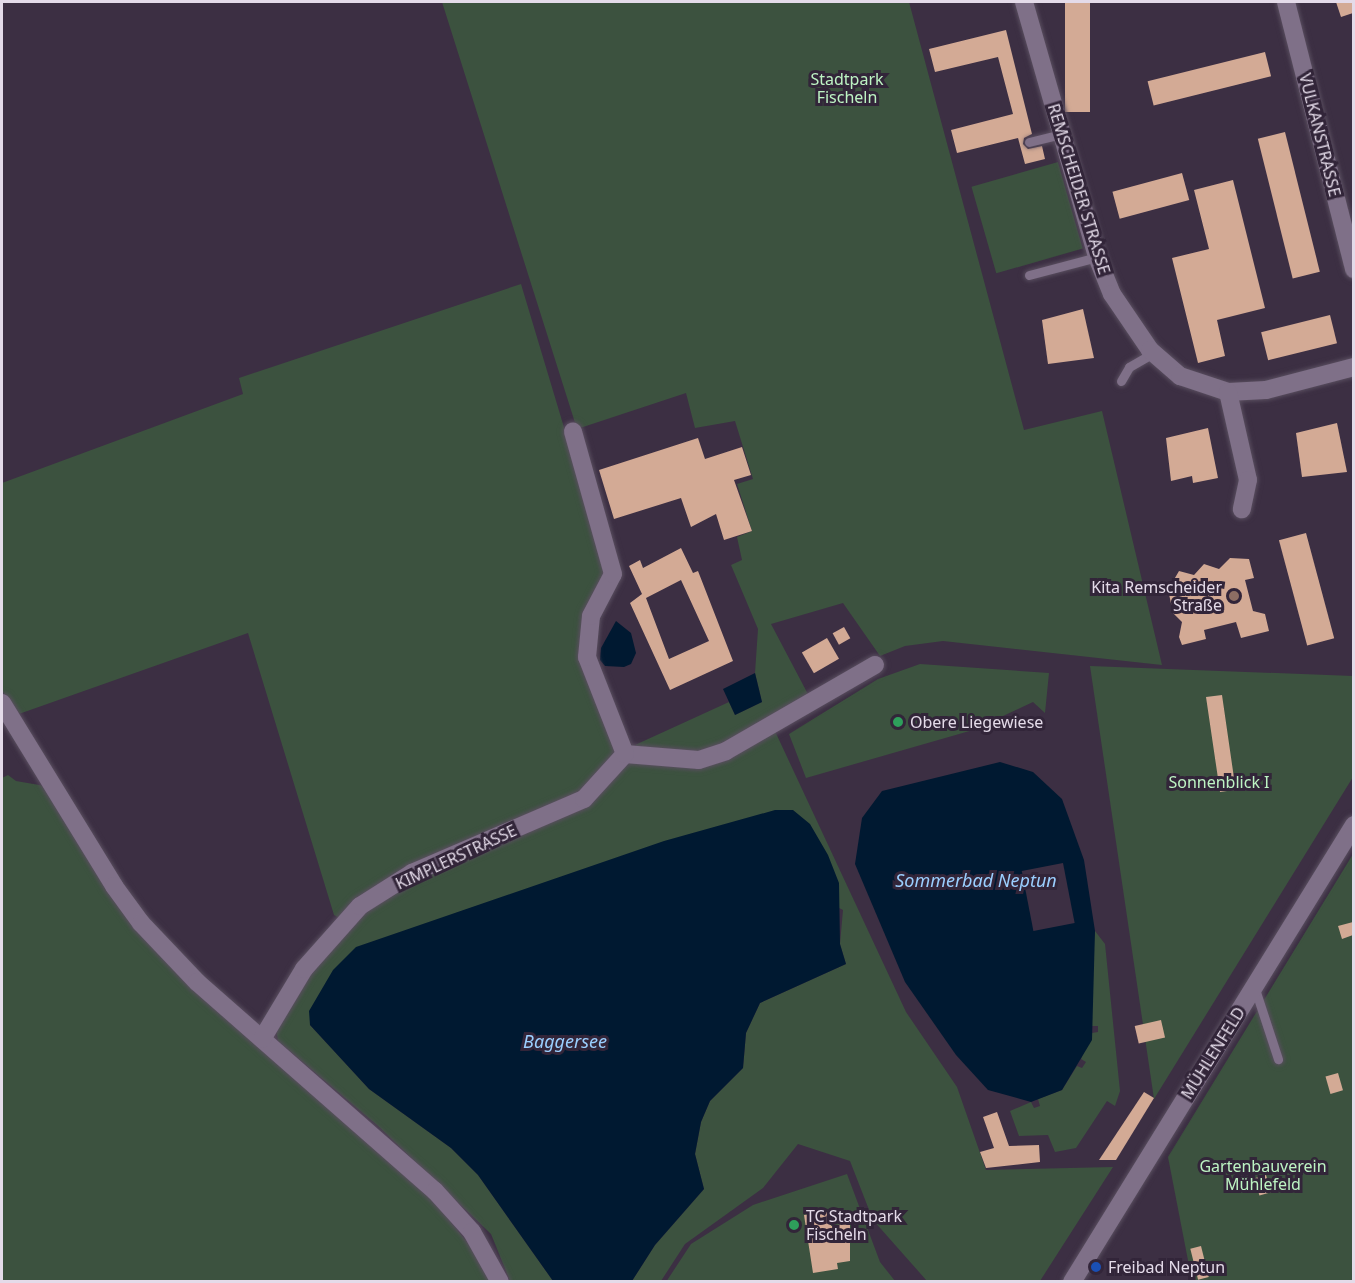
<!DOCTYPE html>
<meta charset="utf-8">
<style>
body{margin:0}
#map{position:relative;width:1355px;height:1283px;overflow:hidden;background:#3c2f43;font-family:"Noto Sans",sans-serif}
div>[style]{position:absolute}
.green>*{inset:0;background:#3c523f;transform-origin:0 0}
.water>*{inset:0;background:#001931}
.pier>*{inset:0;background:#3c2f43;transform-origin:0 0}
.building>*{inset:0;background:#d3aa95;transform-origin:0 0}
.roads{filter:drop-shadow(0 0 2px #594e5f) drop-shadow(0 0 2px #594e5f)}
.service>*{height:9px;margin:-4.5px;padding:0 4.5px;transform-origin:4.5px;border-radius:4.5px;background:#7f7088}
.minor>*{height:18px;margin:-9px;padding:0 9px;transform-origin:9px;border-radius:9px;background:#7f7088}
.dots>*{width:16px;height:16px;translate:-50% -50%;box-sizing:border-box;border:3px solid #322539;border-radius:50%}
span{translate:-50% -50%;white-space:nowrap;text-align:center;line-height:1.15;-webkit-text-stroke:6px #322539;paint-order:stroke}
.park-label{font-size:16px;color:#bdf4c3}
.street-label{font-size:16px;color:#e4dbe9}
.poi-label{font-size:16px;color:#e4dbe9}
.right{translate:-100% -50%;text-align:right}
.left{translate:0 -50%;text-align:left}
.water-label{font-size:18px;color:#9acefe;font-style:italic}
.frame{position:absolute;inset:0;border:3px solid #e4dbe9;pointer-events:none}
</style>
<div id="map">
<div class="green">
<div style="clip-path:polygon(442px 2px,909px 2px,1024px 430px,1102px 411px,1162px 665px,943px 641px,905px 646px,880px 656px,843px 603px,771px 624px,810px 698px,749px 734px,699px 755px,649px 752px,635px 745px,729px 702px,735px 715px,762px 702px,755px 673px,758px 629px,731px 565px,742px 560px,737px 537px,752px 531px,737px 484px,753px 479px,735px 421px,695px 428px,686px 393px,577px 429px)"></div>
<div style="left:1058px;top:162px;width:90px;height:90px;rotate:74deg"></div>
<div style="clip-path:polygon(521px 284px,608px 574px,583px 634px,615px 744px,615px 759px,597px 784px,341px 919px,334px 915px,248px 633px,16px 715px,2px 690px,2px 483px,243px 394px,239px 378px)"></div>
<div style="clip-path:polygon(920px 664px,1049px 673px,1045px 713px,1033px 702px,973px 730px,806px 778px,789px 734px,878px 679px)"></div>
<div style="clip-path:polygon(1090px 666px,1353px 676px,1353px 777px,1154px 1099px)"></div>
<div style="clip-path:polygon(774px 729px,906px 1012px,957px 1087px,986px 1170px,1113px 1167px,1040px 1281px,927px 1281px,873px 1220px,850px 1161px,798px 1144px,763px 1188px,685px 1244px,661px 1281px,632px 1281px,655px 1245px,704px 1189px,695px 1154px,701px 1122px,710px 1101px,743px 1068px,746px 1033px,760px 1003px,846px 964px,840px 944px,843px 910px,697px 834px,456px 913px,310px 1025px,369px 1089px,451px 1148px,478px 1175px,553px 1281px,510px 1281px,491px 1234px,378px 1126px,278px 1041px,276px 1030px,289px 997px,381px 896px,552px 820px,632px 761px,673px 766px)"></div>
<div style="clip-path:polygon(8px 775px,16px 781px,45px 786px,111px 893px,436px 1204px,471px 1247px,490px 1281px,2px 1281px,2px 778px)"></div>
<div style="clip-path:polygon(1353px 854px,1353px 1281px,1192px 1281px,1168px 1157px)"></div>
<div style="clip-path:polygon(1095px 931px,1105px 944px,1120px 1091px,1115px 1106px,1107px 1101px,1076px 1148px,1055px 1152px,1048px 1135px,1019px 1136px,1010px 1111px,1031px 1102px,1034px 1108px,1040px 1106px,1038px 1099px,1062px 1090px,1077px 1066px,1082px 1068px,1086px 1062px,1081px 1059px,1092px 1033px,1098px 1032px,1098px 1026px,1092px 1026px,1090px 976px)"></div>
<div style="clip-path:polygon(847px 1174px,880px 1262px,895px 1281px,666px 1282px,691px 1244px,753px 1205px)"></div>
</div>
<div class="water">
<div style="clip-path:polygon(616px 621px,631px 633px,636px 653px,631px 664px,624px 667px,605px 666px,600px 660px,601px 648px)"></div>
<div style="clip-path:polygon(755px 673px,762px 702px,735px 715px,723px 689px)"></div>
<div style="clip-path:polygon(1000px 762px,1033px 772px,1062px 799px,1084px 860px,1095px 931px,1092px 1040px,1062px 1090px,1031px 1102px,988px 1090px,956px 1055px,905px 982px,855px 864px,862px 818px,882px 791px)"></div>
<div style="clip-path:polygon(775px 810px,793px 810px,810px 824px,828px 855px,839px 883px,840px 944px,846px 964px,760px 1003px,746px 1033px,743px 1068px,710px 1101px,701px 1122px,695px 1154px,704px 1189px,655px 1245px,632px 1281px,553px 1281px,478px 1175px,451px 1148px,369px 1089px,310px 1025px,309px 1011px,333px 970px,356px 947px,664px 841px)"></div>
</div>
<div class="pier">
<div style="left:1063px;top:863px;width:61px;height:42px;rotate:79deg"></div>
</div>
<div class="building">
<div style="left:1065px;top:2px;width:25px;height:110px"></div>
<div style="clip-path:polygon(1336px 2px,1353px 2px,1353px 13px,1341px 17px)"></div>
<div style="clip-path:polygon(1006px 30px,1032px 134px,1024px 138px,1023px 144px,1028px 149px,1042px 146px,1045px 159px,1025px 164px,1018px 138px,957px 153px,951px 130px,1013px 114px,998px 57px,935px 72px,929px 49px)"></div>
<div style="left:1265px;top:52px;width:25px;height:121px;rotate:76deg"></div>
<div style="left:1285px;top:132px;width:144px;height:28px;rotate:76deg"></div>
<div style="left:1182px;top:173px;width:28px;height:72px;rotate:75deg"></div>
<div style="clip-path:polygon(1233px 180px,1265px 308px,1217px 320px,1225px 356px,1198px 363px,1172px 258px,1209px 249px,1194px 190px)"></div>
<div style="clip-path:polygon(1083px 309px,1094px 358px,1048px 364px,1042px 320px)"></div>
<div style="left:1330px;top:315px;width:29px;height:71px;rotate:76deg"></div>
<div style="clip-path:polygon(1337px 423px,1347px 472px,1302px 477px,1296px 433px)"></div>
<div style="clip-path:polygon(1208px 428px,1218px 478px,1193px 483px,1192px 476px,1171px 481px,1166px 438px)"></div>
<div style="clip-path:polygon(698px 438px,705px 459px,742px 447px,751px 475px,734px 480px,752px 531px,724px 540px,716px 514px,691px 527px,681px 498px,614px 519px,599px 470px)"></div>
<div style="left:1306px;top:533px;width:109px;height:28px;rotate:75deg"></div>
<div style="clip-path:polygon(evenodd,681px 548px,693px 573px,698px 571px,733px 661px,670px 690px,630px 603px,642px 594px,629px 566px,640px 560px,643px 568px,681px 548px,681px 580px,709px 641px,669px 659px,646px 598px,681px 580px)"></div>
<div style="clip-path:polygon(1230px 558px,1249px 559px,1254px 578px,1245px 580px,1253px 611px,1265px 614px,1269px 631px,1241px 638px,1236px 622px,1204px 630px,1206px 639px,1182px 645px,1179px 637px,1182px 622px,1173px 613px,1169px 594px,1147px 589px,1172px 583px,1179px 571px,1194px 575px,1204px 564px,1219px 569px)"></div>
<div style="left:844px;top:627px;width:13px;height:13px;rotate:61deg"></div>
<div style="left:827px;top:638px;width:24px;height:29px;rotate:60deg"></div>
<div style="clip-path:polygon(1222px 695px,1234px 778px,1239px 778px,1241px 789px,1220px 792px,1206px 697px)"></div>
<div style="clip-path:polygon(1353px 922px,1353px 935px,1342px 939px,1338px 926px)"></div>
<div style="left:1161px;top:1020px;width:18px;height:27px;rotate:77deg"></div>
<div style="left:1338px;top:1073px;width:18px;height:13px;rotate:74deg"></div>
<div style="clip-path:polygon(1144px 1092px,1154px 1098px,1116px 1160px,1099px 1160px)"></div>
<div style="clip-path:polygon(997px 1112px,1009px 1146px,1039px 1145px,1040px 1162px,986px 1168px,980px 1152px,994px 1148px,983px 1117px)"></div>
<div style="left:1266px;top:1175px;width:18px;height:12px;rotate:74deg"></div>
<div style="clip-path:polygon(829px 1211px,831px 1226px,850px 1223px,850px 1261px,837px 1263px,838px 1269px,813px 1273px,804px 1215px)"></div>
<div style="left:1201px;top:1246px;width:32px;height:11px;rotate:76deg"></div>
</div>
<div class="roads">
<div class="service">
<div style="left:1029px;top:142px;width:33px;rotate:-14deg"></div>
<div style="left:1029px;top:275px;width:70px;rotate:-14.8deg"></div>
<div style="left:1121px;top:381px;width:16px;rotate:-60deg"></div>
<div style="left:1129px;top:367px;width:28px;rotate:-30deg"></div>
<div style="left:1255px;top:989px;width:74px;rotate:71.8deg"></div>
</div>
<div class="minor">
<div style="left:1024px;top:2px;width:265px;rotate:74deg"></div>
<div style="left:1097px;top:257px;width:40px;rotate:68deg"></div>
<div style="left:1112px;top:294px;width:68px;rotate:55.8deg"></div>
<div style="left:1150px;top:350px;width:40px;rotate:41deg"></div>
<div style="left:1180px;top:376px;width:51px;rotate:18.4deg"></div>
<div style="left:1228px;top:392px;width:38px;rotate:-3deg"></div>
<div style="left:1266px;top:390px;width:91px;rotate:-14.6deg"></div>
<div style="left:1286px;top:2px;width:276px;rotate:75.7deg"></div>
<div style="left:1228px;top:392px;width:90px;rotate:77.2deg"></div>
<div style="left:1248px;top:480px;width:30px;rotate:102deg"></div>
<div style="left:2px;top:703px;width:215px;rotate:58.5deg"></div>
<div style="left:114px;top:886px;width:46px;rotate:53.9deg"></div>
<div style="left:141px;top:923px;width:81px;rotate:46.5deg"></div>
<div style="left:197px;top:982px;width:317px;rotate:41.3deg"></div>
<div style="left:435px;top:1191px;width:55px;rotate:47.9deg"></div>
<div style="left:472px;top:1232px;width:57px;rotate:60.8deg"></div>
<div style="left:625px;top:754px;width:74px;rotate:4.6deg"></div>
<div style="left:699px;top:760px;width:28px;rotate:-18deg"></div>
<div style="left:726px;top:751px;width:172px;rotate:-30deg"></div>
<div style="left:262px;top:1039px;width:82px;rotate:-59deg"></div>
<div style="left:304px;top:969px;width:84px;rotate:-48.4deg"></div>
<div style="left:360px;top:906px;width:62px;rotate:-32.4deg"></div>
<div style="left:412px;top:873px;width:187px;rotate:-23.3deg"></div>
<div style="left:584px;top:799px;width:61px;rotate:-47.7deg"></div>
<div style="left:625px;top:754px;width:104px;rotate:-111.4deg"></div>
<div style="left:587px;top:657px;width:41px;rotate:-84.4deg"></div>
<div style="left:591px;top:616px;width:47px;rotate:-62.4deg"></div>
<div style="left:613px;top:574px;width:148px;rotate:-105.7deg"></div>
<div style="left:1072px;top:1282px;width:537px;rotate:-58.32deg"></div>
</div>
</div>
<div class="dots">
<div style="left:1234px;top:596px;background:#8d6e63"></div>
<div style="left:898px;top:722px;background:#2e9e5b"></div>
<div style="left:794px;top:1225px;background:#2e9e5b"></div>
<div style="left:1096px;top:1267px;background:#1a4fb4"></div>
</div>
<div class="park-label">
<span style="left:847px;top:88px">Stadtpark<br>Fischeln</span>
<span style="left:1219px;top:782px">Sonnenblick I</span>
<span style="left:1263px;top:1175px">Gartenbauverein<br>Mühlefeld</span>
</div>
<div class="street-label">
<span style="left:1320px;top:135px;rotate:76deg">VULKANSTRASSE</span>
<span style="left:1079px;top:189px;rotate:73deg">REMSCHEIDER STRASSE</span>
<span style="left:456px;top:857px;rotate:-25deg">KIMPLERSTRASSE</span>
<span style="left:1213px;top:1053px;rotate:-58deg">MÜHLENFELD</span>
</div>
<div class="poi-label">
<span class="right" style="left:1222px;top:596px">Kita Remscheider<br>Straße</span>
<span class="left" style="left:910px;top:722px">Obere Liegewiese</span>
<span class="left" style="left:806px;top:1225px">TC Stadtpark<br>Fischeln</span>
<span class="left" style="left:1108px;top:1267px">Freibad Neptun</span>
</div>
<div class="water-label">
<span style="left:976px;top:880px">Sommerbad Neptun</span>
<span style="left:565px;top:1041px">Baggersee</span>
</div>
<div class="frame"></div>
</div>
